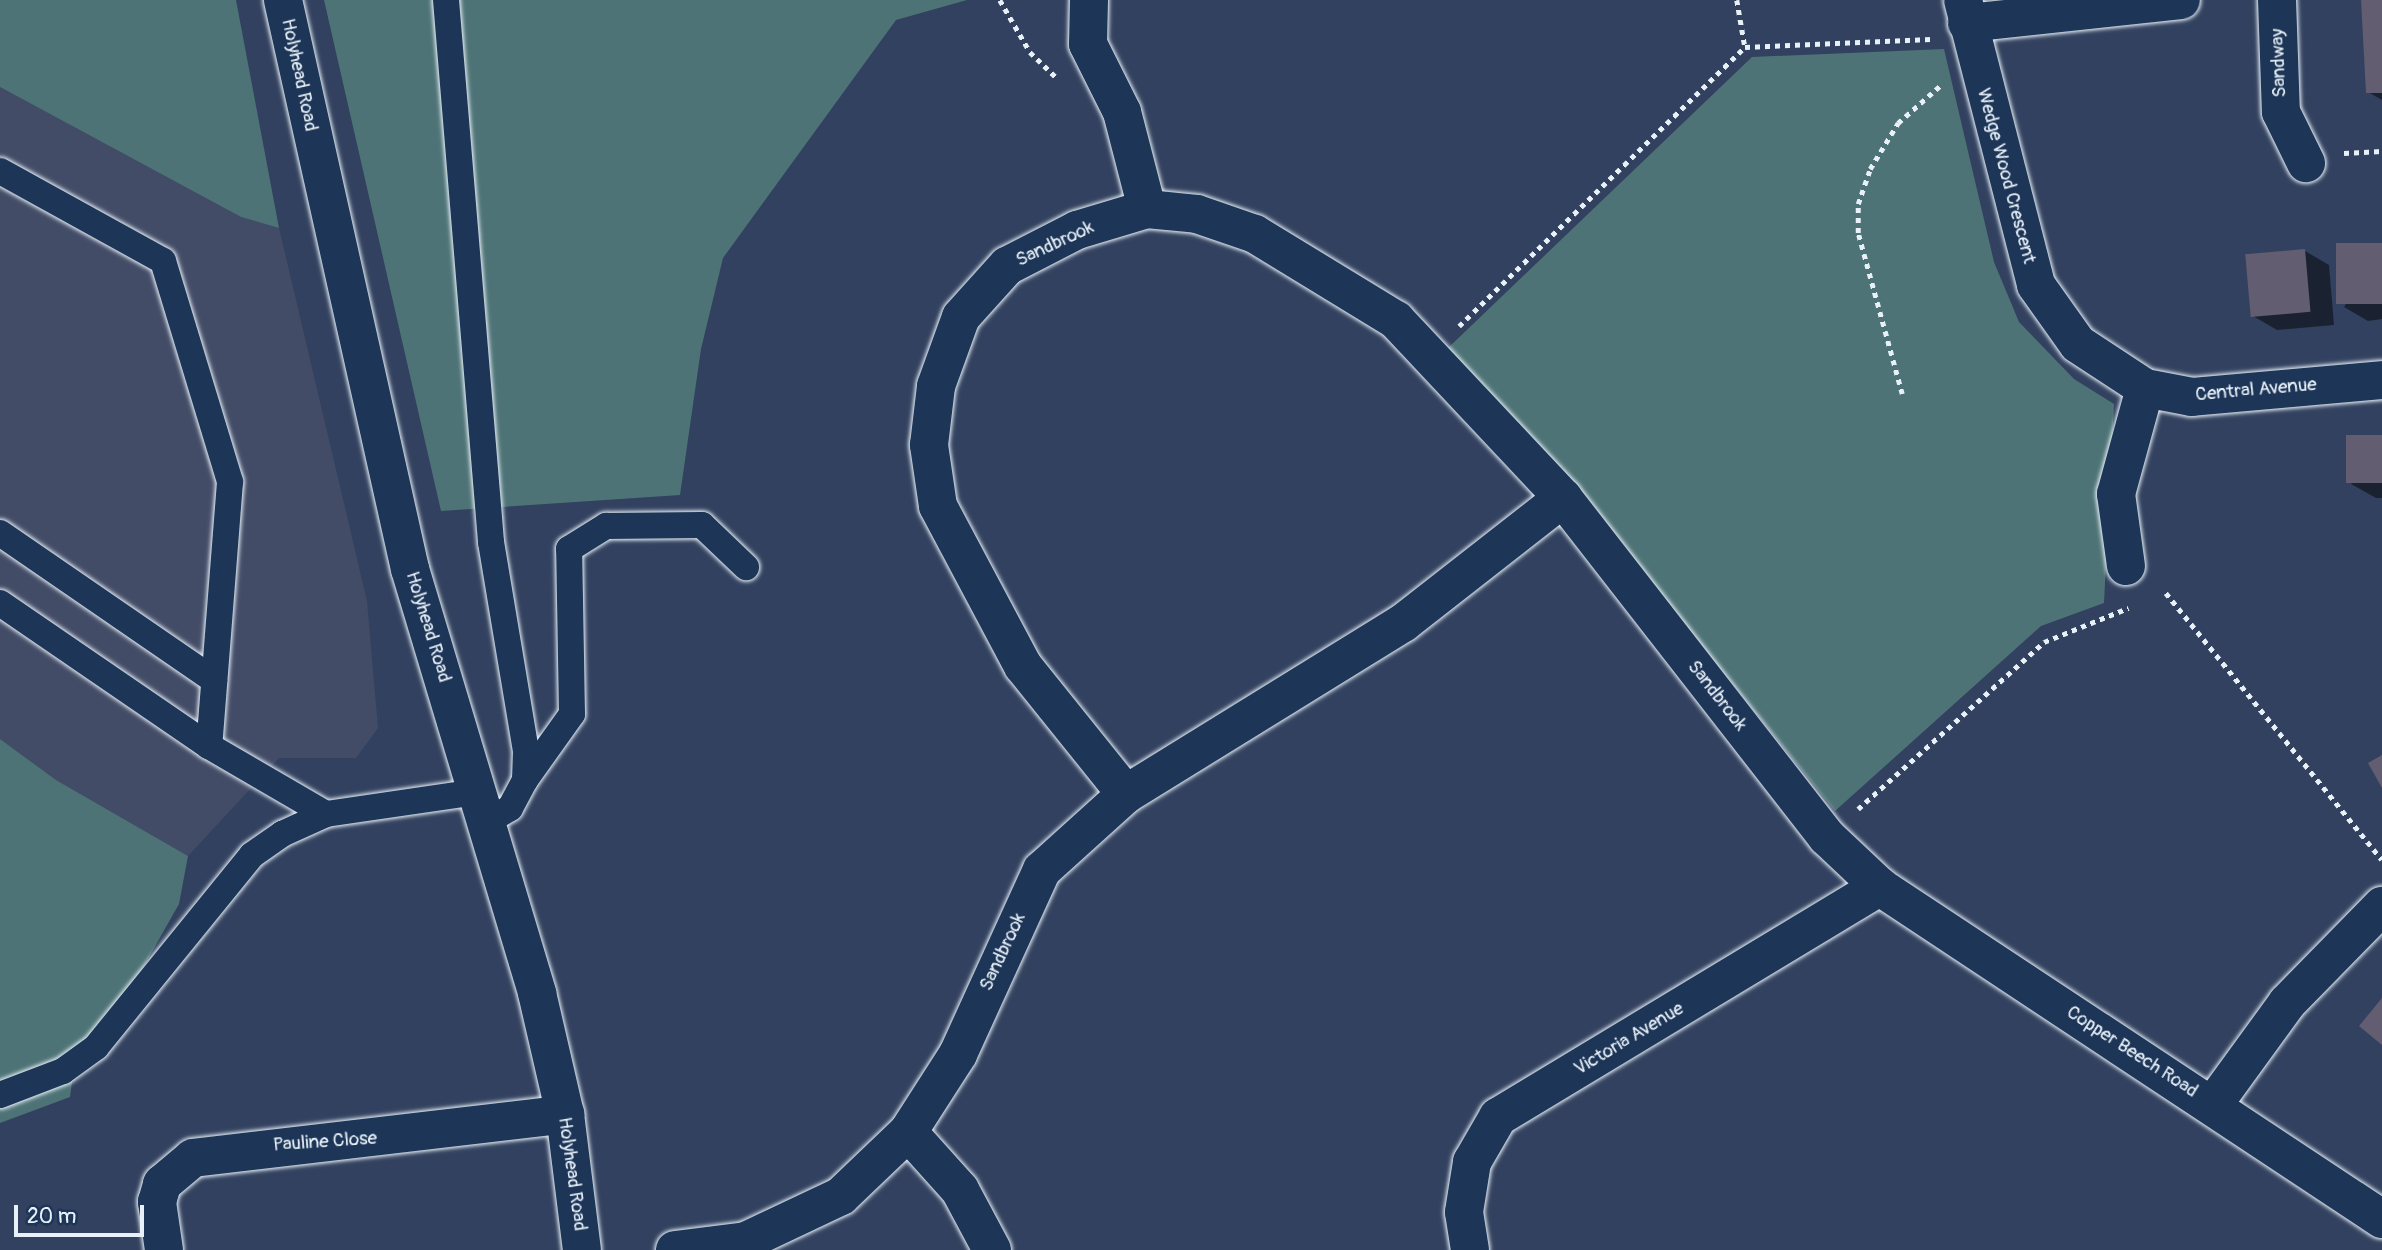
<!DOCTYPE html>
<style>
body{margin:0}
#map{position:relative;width:2382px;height:1250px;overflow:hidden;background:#32415f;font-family:Pangolin,sans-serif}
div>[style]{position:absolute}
.built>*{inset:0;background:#434c67}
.green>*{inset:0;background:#4d7376}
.shadow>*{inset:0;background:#0007}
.building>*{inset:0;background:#625d71;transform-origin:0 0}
.path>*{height:4.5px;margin-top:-2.25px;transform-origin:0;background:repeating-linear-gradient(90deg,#e8f1f8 0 5px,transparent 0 10px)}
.roads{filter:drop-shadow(0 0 2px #e8f1f8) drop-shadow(0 0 2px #e8f1f8)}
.service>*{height:26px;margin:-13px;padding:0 13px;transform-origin:13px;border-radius:13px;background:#1d3557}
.minor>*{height:38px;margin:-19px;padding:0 19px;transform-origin:19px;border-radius:19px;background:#1d3557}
.secondary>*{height:38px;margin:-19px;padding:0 19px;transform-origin:19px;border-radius:19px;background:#1d3557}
span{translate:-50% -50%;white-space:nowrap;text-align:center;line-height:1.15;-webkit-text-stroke:7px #1d3557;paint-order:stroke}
.street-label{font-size:19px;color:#e8f1f8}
.scale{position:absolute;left:14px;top:1205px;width:130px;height:32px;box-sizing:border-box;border:4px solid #e8f1f8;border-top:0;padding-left:9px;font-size:21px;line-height:24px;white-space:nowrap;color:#e8f1f8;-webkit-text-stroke:5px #1d3557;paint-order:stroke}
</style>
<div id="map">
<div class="built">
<div style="clip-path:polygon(0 87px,241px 217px,279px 228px,367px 601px,378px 728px,356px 758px,279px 758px,188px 856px,56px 780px,0 739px)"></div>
</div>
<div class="green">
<div style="clip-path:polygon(0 0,236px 0,279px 228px,241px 217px,0 87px)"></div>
<div style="clip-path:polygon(324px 0,967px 0,896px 20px,723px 258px,701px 349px,680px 495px,441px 511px)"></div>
<div style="clip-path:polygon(1944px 49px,1994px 262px,2019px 322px,2074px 379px,2114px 404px,2104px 603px,2041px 626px,1835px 811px,1634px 562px,1448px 348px,1752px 57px)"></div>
<div style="clip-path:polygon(0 739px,56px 780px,188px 856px,179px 904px,128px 994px,76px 1051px,70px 1097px,0 1123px)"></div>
</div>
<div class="shadow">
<div style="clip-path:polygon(2363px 0,2382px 0,2382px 100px,2368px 92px)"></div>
<div style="clip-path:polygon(2382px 244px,2382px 319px,2368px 321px,2344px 307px)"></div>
<div style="clip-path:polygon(2305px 251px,2329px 265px,2334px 325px,2277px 330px,2253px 316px)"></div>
<div style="clip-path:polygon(2382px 437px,2382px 498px,2376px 498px,2351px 484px)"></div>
</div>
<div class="building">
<div style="clip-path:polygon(2361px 0,2382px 0,2382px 93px,2366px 93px)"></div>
<div style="left:2382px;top:243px;width:61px;height:46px;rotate:90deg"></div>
<div style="left:2305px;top:249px;width:63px;height:60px;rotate:85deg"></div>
<div style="left:2382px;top:435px;width:48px;height:36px;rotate:90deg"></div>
<div style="clip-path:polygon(2382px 755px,2382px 788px,2368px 763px)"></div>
<div style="clip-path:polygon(2382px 998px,2382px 1045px,2359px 1026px)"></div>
</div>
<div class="path">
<div style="left:1000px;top:0;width:60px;rotate:60deg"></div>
<div style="left:1030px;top:52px;width:37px;rotate:44deg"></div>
<div style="left:1737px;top:0;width:48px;rotate:80.3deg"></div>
<div style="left:2344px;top:153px;width:38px;rotate:-3deg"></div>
<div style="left:1459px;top:326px;width:400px;rotate:-44.3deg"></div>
<div style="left:1745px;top:47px;width:186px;rotate:-2.5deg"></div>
<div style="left:1902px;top:394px;width:167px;rotate:-105.3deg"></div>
<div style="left:1858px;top:233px;width:29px;rotate:-90deg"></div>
<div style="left:1858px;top:204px;width:37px;rotate:-71deg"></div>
<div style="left:1870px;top:169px;width:54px;rotate:-58.7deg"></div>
<div style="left:1898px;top:123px;width:59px;rotate:-41.6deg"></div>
<div style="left:2166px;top:593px;width:343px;rotate:51deg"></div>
<div style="left:1858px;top:809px;width:250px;rotate:-41.9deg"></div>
<div style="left:2044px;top:642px;width:91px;rotate:-22deg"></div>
</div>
<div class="roads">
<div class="service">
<div style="left:446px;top:0;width:544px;rotate:85.25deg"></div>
<div style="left:491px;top:542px;width:212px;rotate:80.5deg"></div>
<div style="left:526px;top:751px;width:29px;rotate:92deg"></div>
<div style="left:525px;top:780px;width:32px;rotate:118deg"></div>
<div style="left:510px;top:808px;width:27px;rotate:149deg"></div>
<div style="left:0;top:171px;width:186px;rotate:28.9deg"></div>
<div style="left:163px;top:261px;width:231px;rotate:73.1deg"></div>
<div style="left:230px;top:482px;width:265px;rotate:94.5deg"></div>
<div style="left:0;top:533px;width:260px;rotate:34.5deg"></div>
<div style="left:0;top:603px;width:253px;rotate:34.4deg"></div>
<div style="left:209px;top:746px;width:135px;rotate:30.2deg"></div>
<div style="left:525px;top:780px;width:81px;rotate:-54.5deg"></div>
<div style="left:572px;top:714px;width:165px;rotate:-91deg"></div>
<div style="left:569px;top:549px;width:44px;rotate:-31.9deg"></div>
<div style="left:606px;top:526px;width:96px;rotate:-0.6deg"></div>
<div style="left:702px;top:525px;width:61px;rotate:43.7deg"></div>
<div style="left:0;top:1095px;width:67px;rotate:-20.9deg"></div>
<div style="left:63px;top:1071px;width:41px;rotate:-36deg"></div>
<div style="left:96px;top:1047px;width:247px;rotate:-50.9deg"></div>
<div style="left:252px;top:855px;width:37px;rotate:-35deg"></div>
<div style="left:282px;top:834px;width:48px;rotate:-24.4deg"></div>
<div style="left:326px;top:814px;width:153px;rotate:-8.3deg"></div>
</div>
<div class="minor">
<div style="left:1089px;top:0;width:44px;rotate:91.3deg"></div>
<div style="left:1088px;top:44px;width:76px;rotate:63.4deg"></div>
<div style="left:1122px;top:112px;width:100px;rotate:75.5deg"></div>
<div style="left:1963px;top:0;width:294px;rotate:75.6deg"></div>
<div style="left:2036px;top:285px;width:72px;rotate:54.6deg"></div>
<div style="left:2078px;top:344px;width:80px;rotate:33.3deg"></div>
<div style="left:2277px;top:0;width:112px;rotate:88deg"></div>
<div style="left:2281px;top:112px;width:57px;rotate:63.9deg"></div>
<div style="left:1967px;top:23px;width:215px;rotate:-6.1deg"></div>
<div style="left:2126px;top:566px;width:73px;rotate:-97.9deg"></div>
<div style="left:2116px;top:494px;width:110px;rotate:-74.7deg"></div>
<div style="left:2145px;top:388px;width:48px;rotate:10.8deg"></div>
<div style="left:2192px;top:397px;width:191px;rotate:-5.1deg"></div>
<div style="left:1126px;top:794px;width:164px;rotate:-128.8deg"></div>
<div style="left:1023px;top:666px;width:181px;rotate:-118deg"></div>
<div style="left:938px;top:506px;width:62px;rotate:-98.4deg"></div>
<div style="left:929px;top:445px;width:59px;rotate:-83.2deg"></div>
<div style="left:936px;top:386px;width:73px;rotate:-70.1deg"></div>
<div style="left:961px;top:317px;width:69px;rotate:-48deg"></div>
<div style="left:1007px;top:266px;width:79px;rotate:-27.2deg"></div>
<div style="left:1077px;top:230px;width:73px;rotate:-16.7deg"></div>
<div style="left:1147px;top:209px;width:50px;rotate:5.7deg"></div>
<div style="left:1197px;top:214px;width:61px;rotate:19deg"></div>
<div style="left:1255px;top:234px;width:165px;rotate:31.4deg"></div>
<div style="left:1396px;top:320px;width:244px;rotate:46.8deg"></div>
<div style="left:1563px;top:498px;width:430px;rotate:52.1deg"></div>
<div style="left:1827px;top:837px;width:73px;rotate:43.3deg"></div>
<div style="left:1880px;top:887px;width:602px;rotate:33.48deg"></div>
<div style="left:2213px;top:1105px;width:126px;rotate:-54deg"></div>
<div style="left:2287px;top:1003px;width:136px;rotate:-45.6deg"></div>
<div style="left:908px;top:1132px;width:78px;rotate:48.1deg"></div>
<div style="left:960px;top:1190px;width:68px;rotate:61.9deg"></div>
<div style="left:164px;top:1250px;width:49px;rotate:-98.3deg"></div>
<div style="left:157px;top:1202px;width:19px;rotate:-74deg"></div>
<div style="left:162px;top:1184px;width:40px;rotate:-40deg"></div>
<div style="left:193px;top:1158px;width:375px;rotate:-6.7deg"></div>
<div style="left:675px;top:1250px;width:72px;rotate:-7.2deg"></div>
<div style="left:746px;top:1241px;width:105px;rotate:-25.3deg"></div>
<div style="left:841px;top:1196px;width:93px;rotate:-43.7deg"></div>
<div style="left:908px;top:1132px;width:93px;rotate:-57.3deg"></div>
<div style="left:958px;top:1054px;width:202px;rotate:-65.5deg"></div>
<div style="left:1042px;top:870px;width:113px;rotate:-42.1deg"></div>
<div style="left:1126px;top:794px;width:326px;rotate:-31.7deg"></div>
<div style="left:1403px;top:623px;width:203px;rotate:-38deg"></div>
<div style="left:1470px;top:1250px;width:38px;rotate:-99deg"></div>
<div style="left:1464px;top:1212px;width:51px;rotate:-80.9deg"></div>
<div style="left:1472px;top:1162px;width:52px;rotate:-60deg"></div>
<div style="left:1498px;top:1117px;width:446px;rotate:-31.1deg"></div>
</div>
<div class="secondary">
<div style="left:283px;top:0;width:583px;rotate:77.42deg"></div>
<div style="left:410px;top:569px;width:443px;rotate:73.3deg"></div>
<div style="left:537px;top:993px;width:124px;rotate:77deg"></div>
<div style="left:565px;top:1114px;width:137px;rotate:82.9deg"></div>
</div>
</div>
<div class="street-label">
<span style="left:2279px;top:63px;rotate:-92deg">Sandway</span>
<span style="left:299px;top:75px;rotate:78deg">Holyhead Road</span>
<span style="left:2006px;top:176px;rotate:75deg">Wedge Wood Crescent</span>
<span style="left:1055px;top:244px;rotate:-25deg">Sandbrook</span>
<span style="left:2256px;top:390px;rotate:-5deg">Central Avenue</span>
<span style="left:428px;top:627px;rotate:73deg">Holyhead Road</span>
<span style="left:1717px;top:696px;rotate:52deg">Sandbrook</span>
<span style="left:1003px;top:952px;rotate:-65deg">Sandbrook</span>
<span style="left:1629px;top:1039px;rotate:-31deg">Victoria Avenue</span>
<span style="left:2132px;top:1052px;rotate:33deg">Copper Beech Road</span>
<span style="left:325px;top:1142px;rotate:-4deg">Pauline Close</span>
<span style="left:572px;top:1174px;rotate:82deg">Holyhead Road</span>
</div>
<div class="scale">20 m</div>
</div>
